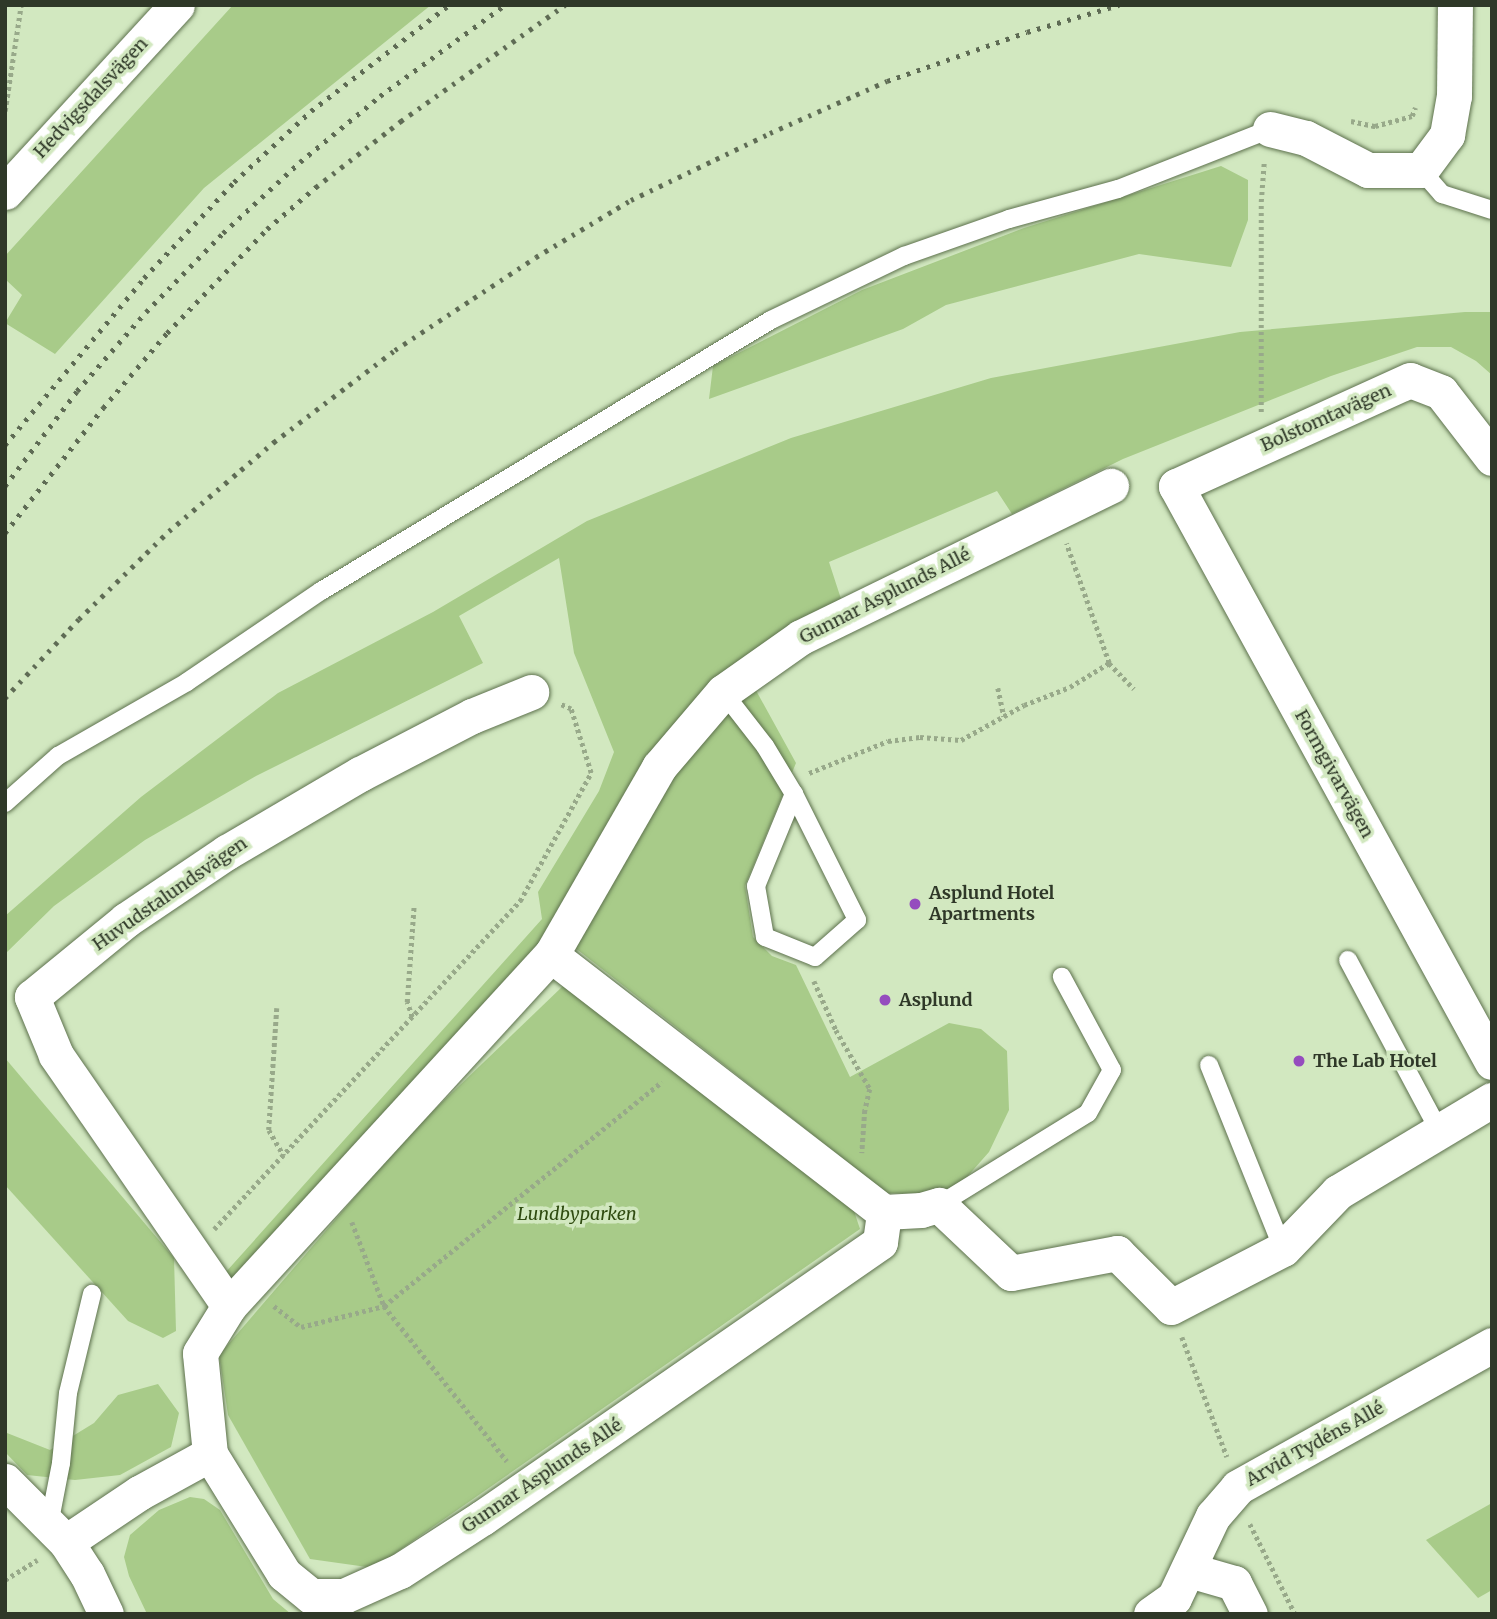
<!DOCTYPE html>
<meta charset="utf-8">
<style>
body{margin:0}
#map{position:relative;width:1497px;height:1619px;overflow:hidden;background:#d2e8c0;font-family:Merriweather,serif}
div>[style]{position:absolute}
.green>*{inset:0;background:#a8cb89}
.path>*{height:4.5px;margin-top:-2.25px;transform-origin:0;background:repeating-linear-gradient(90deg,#98a98a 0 3.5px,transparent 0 7px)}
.roads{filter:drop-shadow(0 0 2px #5d714d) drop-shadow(0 0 2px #5d714d)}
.service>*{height:18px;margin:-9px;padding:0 9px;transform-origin:9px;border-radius:9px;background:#fff}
.minor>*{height:35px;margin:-17.5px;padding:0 17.5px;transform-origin:17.5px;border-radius:17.5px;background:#fff}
.rail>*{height:5px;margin-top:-2.5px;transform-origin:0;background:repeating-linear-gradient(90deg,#5e6b54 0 3.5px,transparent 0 10.5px)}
.dots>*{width:19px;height:19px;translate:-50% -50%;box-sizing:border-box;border:4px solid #d2e8c0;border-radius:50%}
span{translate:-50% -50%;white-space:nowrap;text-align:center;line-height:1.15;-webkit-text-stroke:7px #d2e8c0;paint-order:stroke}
.street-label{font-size:18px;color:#2f3828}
.poi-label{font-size:18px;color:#2f3828;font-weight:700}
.left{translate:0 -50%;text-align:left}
.park-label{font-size:18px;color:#2f4b10;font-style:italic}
.frame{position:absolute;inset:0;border:7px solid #2f3828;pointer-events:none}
</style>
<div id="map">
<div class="green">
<div style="clip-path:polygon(233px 5px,431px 5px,204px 188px,55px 354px,5px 323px,22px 295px,5px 279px,5px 256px)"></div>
<div style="clip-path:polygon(1221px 166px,1248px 180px,1248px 220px,1231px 267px,1139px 254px,946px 305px,903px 329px,709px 399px,713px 366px,862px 290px,1024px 228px)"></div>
<div style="clip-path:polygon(1465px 312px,1492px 312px,1492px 375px,1476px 361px,1451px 347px,1417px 347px,1331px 376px,1123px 459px,1012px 514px,997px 491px,829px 562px,842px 602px,742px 665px,796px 763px,745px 886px,753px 937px,772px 956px,796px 965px,850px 1077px,949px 1023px,981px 1029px,1007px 1051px,1009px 1110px,989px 1152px,951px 1195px,887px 1193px,555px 932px,238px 1284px,225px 1273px,542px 919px,538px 892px,599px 791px,614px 752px,574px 653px,559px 558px,459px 616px,483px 663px,256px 776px,145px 840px,54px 906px,5px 954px,5px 916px,141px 797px,278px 693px,433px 612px,587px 521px,791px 438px,991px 378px,1240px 332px)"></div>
<div style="clip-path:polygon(564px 985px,851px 1202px,860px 1229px,374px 1568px,310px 1559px,228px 1415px,219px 1355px,409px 1134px)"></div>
<div style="clip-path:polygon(5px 1058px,174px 1258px,176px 1331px,163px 1338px,128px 1321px,5px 1185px)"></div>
<div style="clip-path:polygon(158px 1384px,179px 1413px,171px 1447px,120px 1475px,75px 1480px,27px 1475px,5px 1452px,5px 1430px,7px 1433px,50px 1450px,94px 1423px,118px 1395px)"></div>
<div style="clip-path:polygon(190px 1497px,204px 1499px,220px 1510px,273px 1599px,291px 1614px,147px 1614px,129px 1576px,124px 1557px,130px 1535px,159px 1510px)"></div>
<div style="clip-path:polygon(1492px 1503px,1492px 1590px,1478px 1598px,1426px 1540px)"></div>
</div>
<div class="path">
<div style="left:5px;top:111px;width:107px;rotate:-81.4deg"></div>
<div style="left:1351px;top:121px;width:25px;rotate:12deg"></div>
<div style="left:1375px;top:126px;width:38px;rotate:-15deg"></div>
<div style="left:1412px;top:116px;width:9px;rotate:-69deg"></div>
<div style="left:1261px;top:412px;width:210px;rotate:-90deg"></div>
<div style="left:1261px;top:202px;width:40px;rotate:-85.7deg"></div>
<div style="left:1109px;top:663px;width:36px;rotate:46deg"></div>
<div style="left:998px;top:688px;width:29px;rotate:78deg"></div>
<div style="left:809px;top:773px;width:85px;rotate:-22.1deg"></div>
<div style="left:888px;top:741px;width:32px;rotate:-7deg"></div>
<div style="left:920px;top:737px;width:41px;rotate:4.2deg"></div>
<div style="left:961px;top:740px;width:72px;rotate:-29.1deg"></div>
<div style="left:1024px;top:705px;width:49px;rotate:-21.4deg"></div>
<div style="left:1070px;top:687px;width:46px;rotate:-31.6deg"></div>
<div style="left:1109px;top:663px;width:127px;rotate:-109.7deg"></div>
<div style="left:814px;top:981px;width:54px;rotate:65.8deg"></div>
<div style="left:836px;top:1030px;width:68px;rotate:60deg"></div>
<div style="left:870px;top:1089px;width:22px;rotate:103deg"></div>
<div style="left:865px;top:1110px;width:43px;rotate:94deg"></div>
<div style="left:277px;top:1008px;width:122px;rotate:93.8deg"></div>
<div style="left:269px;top:1130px;width:30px;rotate:60deg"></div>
<div style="left:412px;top:1017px;width:16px;rotate:-108deg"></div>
<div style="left:407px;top:1002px;width:97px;rotate:-85.9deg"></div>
<div style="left:352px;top:1222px;width:90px;rotate:69.1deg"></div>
<div style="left:384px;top:1306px;width:198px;rotate:51.6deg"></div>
<div style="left:214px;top:1229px;width:449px;rotate:-47deg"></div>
<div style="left:520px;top:901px;width:146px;rotate:-61deg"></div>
<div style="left:591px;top:773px;width:67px;rotate:-107.4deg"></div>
<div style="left:571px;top:709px;width:12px;rotate:-156deg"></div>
<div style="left:274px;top:1306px;width:34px;rotate:38deg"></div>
<div style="left:301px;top:1327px;width:86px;rotate:-14.2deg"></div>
<div style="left:384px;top:1306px;width:357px;rotate:-38.9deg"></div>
<div style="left:1182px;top:1337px;width:128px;rotate:69.4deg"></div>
<div style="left:1250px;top:1524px;width:101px;rotate:63.4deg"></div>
<div style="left:5px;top:1580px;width:38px;rotate:-32deg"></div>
</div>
<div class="roads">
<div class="service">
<div style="left:1421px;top:170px;width:32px;rotate:49deg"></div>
<div style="left:1442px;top:194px;width:52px;rotate:17.7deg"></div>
<div style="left:723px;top:692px;width:68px;rotate:52.1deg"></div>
<div style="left:765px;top:746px;width:56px;rotate:58.9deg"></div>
<div style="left:794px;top:794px;width:141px;rotate:63.4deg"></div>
<div style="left:857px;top:920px;width:56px;rotate:138.6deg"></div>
<div style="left:815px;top:957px;width:54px;rotate:-158.2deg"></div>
<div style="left:765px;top:937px;width:52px;rotate:-100deg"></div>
<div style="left:756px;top:886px;width:100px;rotate:-67.6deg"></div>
<div style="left:5px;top:803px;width:71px;rotate:-41.6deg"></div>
<div style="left:58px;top:756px;width:149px;rotate:-29.8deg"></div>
<div style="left:187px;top:682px;width:162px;rotate:-34.2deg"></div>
<div style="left:321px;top:591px;width:525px;rotate:-31.06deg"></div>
<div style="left:771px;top:320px;width:148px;rotate:-25.7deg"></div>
<div style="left:904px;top:256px;width:111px;rotate:-19.4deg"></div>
<div style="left:1009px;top:219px;width:113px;rotate:-15.4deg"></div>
<div style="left:1118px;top:189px;width:163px;rotate:-21.5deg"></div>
<div style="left:1348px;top:960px;width:195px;rotate:61.9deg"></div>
<div style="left:1209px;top:1065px;width:198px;rotate:68.1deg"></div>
<div style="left:939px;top:1205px;width:175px;rotate:-31.7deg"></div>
<div style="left:1088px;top:1113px;width:49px;rotate:-60.8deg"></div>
<div style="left:1112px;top:1070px;width:106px;rotate:-118.3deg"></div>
<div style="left:49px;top:1525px;width:63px;rotate:-79deg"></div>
<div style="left:61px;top:1463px;width:70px;rotate:-84.3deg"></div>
<div style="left:68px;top:1393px;width:102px;rotate:-76.4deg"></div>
</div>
<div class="minor">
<div style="left:1270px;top:129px;width:37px;rotate:14deg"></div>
<div style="left:1306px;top:138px;width:70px;rotate:27.3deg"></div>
<div style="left:1368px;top:170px;width:53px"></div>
<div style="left:1421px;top:170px;width:44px;rotate:-53.4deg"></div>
<div style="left:1447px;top:135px;width:40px;rotate:-80deg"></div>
<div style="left:1454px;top:96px;width:91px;rotate:-89.4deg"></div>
<div style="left:5px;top:192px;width:254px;rotate:-47.4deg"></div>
<div style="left:1492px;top:458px;width:83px;rotate:-127.7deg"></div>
<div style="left:1441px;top:392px;width:33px;rotate:-159deg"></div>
<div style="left:1410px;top:380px;width:257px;rotate:155.6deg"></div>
<div style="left:1176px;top:486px;width:657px;rotate:61.25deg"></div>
<div style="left:551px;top:955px;width:217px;rotate:-60.1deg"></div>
<div style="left:659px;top:767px;width:99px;rotate:-49.5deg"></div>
<div style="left:723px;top:692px;width:95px;rotate:-35.2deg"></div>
<div style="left:801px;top:637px;width:345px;rotate:-26deg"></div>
<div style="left:229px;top:1306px;width:305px;rotate:-124.6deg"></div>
<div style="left:56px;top:1055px;width:63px;rotate:-112.5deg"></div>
<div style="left:32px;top:997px;width:122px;rotate:-39.3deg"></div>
<div style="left:126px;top:920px;width:122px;rotate:-34deg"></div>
<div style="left:227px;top:852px;width:154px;rotate:-30.4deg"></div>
<div style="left:360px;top:774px;width:126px;rotate:-27.4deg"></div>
<div style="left:472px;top:716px;width:64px;rotate:-22.1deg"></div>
<div style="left:210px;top:1454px;width:101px;rotate:-95.7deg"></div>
<div style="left:200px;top:1353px;width:55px;rotate:-58.3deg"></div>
<div style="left:229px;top:1306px;width:476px;rotate:-47.5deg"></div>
<div style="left:551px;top:955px;width:421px;rotate:37.7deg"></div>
<div style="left:884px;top:1212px;width:37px;rotate:-3deg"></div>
<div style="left:921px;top:1210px;width:19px;rotate:-16deg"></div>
<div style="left:939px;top:1205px;width:99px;rotate:43.4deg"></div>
<div style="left:1011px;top:1273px;width:108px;rotate:-10.7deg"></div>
<div style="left:1117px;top:1253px;width:76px;rotate:45deg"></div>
<div style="left:1171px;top:1307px;width:126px;rotate:-27.4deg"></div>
<div style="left:1283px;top:1249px;width:79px;rotate:-46deg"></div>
<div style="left:1338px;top:1192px;width:179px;rotate:-30.9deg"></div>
<div style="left:5px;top:1481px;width:86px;rotate:45deg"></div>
<div style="left:66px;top:1542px;width:38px;rotate:57deg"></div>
<div style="left:87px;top:1574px;width:44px;rotate:64.6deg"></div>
<div style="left:66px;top:1542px;width:88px;rotate:-33.9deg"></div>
<div style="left:139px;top:1493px;width:81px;rotate:-28.8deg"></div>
<div style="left:210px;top:1454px;width:141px;rotate:58.3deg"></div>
<div style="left:284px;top:1574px;width:35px;rotate:39deg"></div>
<div style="left:311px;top:1596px;width:33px"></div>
<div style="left:344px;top:1596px;width:61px;rotate:-24.1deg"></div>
<div style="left:400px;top:1571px;width:98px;rotate:-32.9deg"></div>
<div style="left:482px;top:1518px;width:484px;rotate:-34.7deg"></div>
<div style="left:880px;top:1242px;width:30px;rotate:-82deg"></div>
<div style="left:1189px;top:1570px;width:47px;rotate:16.1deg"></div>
<div style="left:1234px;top:1583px;width:35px;rotate:63deg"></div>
<div style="left:1151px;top:1614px;width:28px;rotate:-35deg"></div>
<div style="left:1174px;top:1598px;width:91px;rotate:-64.6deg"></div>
<div style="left:1213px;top:1516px;width:38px;rotate:-49deg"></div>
<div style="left:1238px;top:1487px;width:291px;rotate:-29.2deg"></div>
</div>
</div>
<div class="rail">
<div style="left:5px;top:445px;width:217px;rotate:-50.2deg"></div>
<div style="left:144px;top:278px;width:132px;rotate:-46.8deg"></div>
<div style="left:234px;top:182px;width:105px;rotate:-42.7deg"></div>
<div style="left:311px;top:111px;width:174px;rotate:-37.5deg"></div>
<div style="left:5px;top:486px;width:119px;rotate:-52.8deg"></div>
<div style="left:77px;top:391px;width:105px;rotate:-48.9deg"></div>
<div style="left:146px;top:312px;width:110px;rotate:-45.7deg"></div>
<div style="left:223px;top:233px;width:105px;rotate:-42.7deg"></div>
<div style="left:300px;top:162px;width:104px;rotate:-39.5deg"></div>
<div style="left:380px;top:96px;width:155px;rotate:-36.1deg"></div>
<div style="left:5px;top:533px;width:159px;rotate:-51.9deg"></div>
<div style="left:103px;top:408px;width:99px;rotate:-49.5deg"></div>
<div style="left:167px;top:333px;width:144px;rotate:-46.1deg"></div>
<div style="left:267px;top:229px;width:65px;rotate:-40.6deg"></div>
<div style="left:316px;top:187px;width:108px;rotate:-37.8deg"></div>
<div style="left:401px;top:121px;width:201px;rotate:-35.3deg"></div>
<div style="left:5px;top:698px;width:108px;rotate:-46.9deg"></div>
<div style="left:79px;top:619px;width:126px;rotate:-44.4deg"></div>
<div style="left:169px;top:531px;width:138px;rotate:-40.3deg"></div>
<div style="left:274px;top:442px;width:152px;rotate:-37.2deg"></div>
<div style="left:395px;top:350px;width:169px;rotate:-33.4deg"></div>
<div style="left:536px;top:257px;width:111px;rotate:-31deg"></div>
<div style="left:631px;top:200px;width:154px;rotate:-25.7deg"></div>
<div style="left:770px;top:133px;width:128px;rotate:-24deg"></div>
<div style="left:887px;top:81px;width:148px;rotate:-19.3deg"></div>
<div style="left:1027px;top:32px;width:96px;rotate:-16.4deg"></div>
</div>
<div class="dots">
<div style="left:915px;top:904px;background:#954cbe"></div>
<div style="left:885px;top:1000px;background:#954cbe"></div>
<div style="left:1299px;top:1061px;background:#954cbe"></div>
</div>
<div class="street-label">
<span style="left:91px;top:98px;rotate:-47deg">Hedvigsdalsvägen</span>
<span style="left:1326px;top:418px;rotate:-24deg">Bolstomtavägen</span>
<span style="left:885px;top:596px;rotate:-27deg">Gunnar Asplunds Allé</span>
<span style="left:1334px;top:774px;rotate:61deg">Formgivarvägen</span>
<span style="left:170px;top:894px;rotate:-35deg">Huvudstalundsvägen</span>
<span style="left:1315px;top:1444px;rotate:-29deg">Arvid Tydéns Allé</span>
<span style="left:542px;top:1476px;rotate:-34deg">Gunnar Asplunds Allé</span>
</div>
<div class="poi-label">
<span class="left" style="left:929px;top:904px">Asplund Hotel<br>Apartments</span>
<span class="left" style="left:899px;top:1000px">Asplund</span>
<span class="left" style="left:1313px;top:1061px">The Lab Hotel</span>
</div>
<div class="park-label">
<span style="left:577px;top:1214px">Lundbyparken</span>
</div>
<div class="frame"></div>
</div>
